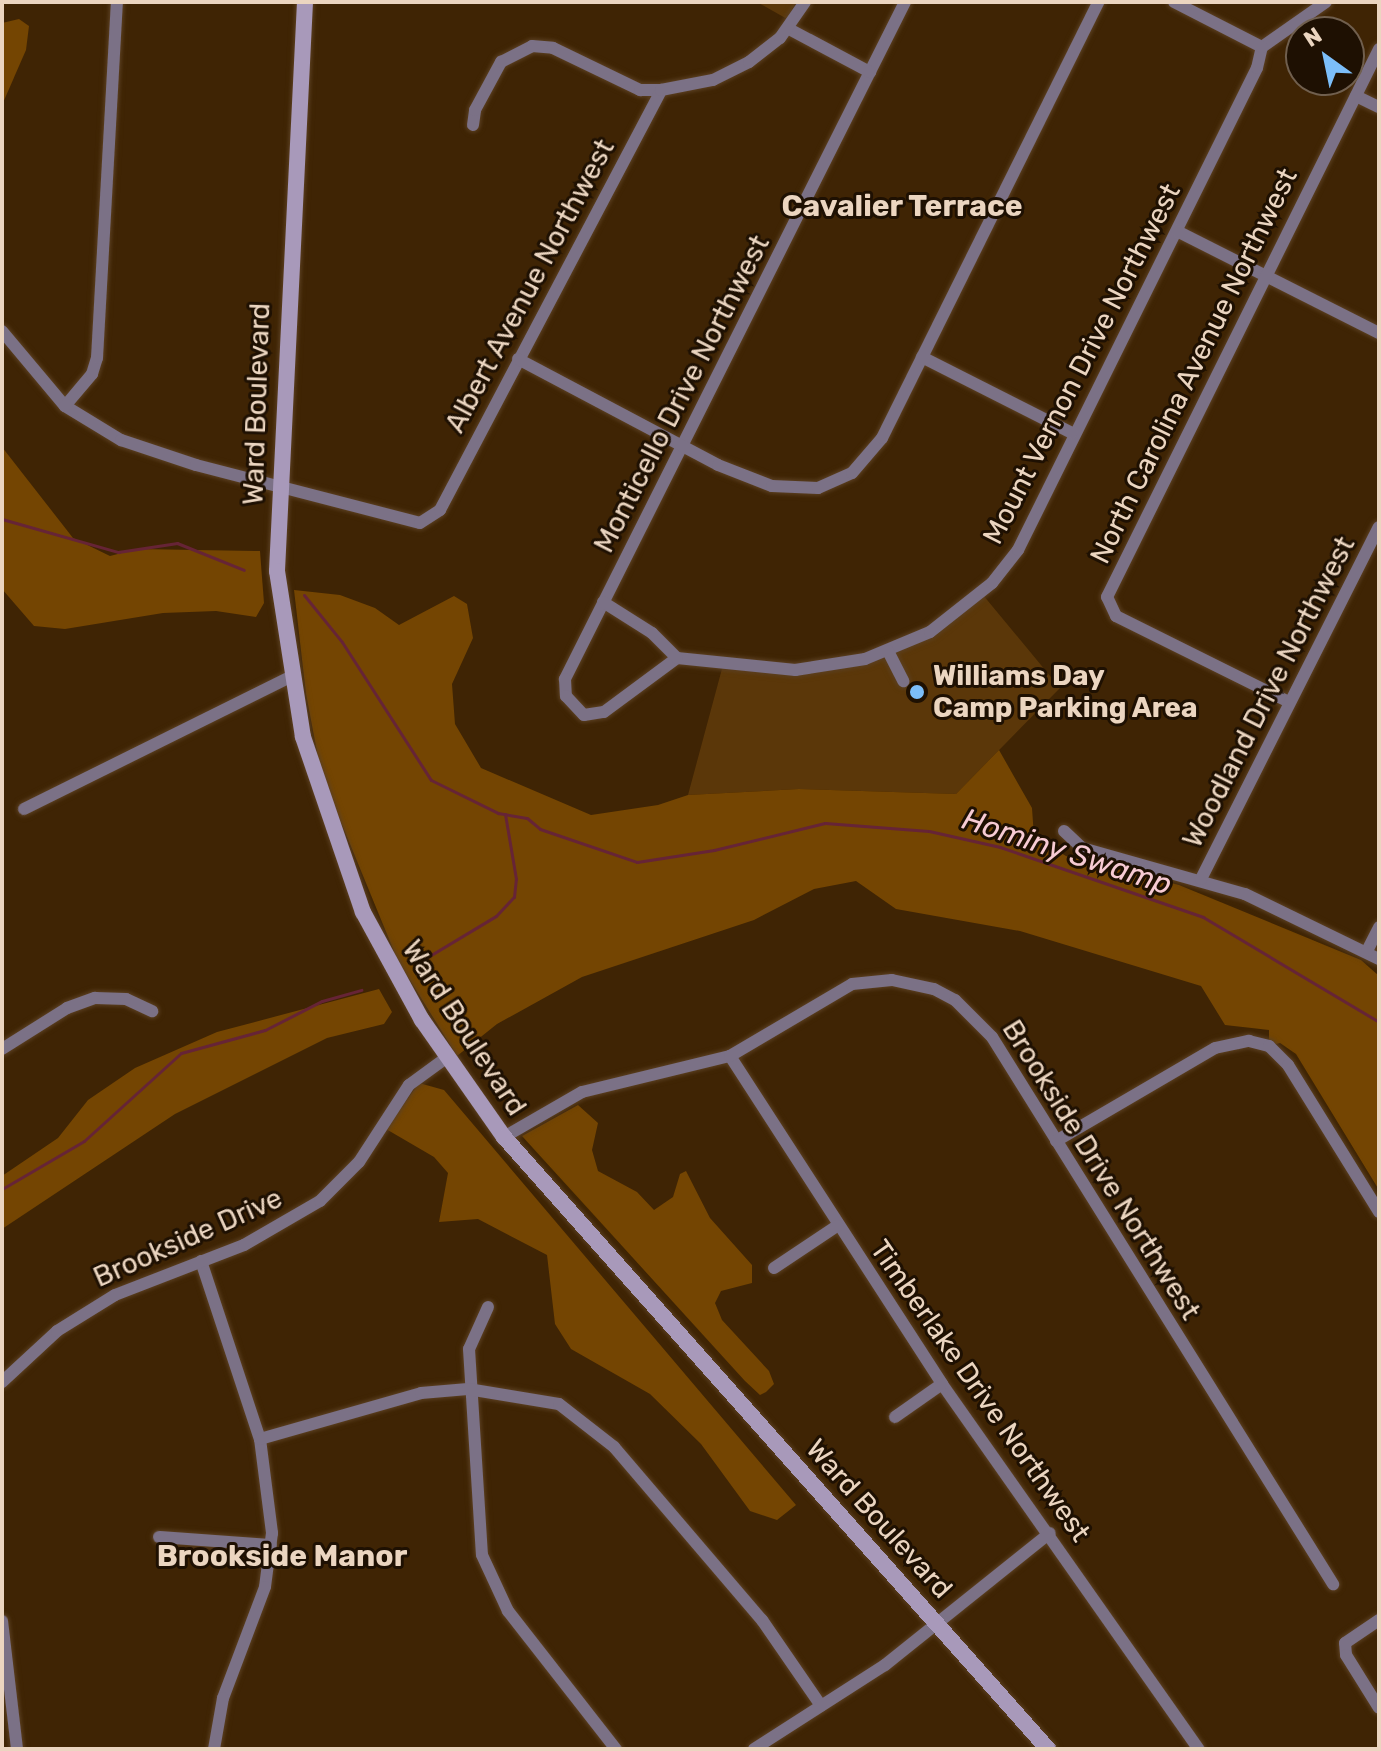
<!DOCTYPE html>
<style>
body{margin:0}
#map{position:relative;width:1381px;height:1751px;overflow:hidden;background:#3f2404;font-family:Rubik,sans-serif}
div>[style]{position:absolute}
.green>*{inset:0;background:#5b3709}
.forest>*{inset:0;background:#744502}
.stream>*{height:3px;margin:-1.5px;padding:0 1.5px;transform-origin:1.5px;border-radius:1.5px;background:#662436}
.roads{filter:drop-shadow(0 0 2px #5b4022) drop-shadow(0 0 2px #5b4022)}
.minor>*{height:12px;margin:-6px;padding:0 6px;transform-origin:6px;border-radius:6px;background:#7b7186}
.secondary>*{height:16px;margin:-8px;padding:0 8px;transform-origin:8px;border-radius:8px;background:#a899ba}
.dots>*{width:22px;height:22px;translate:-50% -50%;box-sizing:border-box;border:4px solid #1e1002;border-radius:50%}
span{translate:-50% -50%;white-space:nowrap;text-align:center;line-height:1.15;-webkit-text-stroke:6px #1e1002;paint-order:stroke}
.street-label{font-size:28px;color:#ebd5c0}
.poi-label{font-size:28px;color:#ebd5c0;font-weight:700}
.left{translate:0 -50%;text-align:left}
.neighbourhood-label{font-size:30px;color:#ebd5c0;font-weight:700}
.water-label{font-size:30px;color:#f7cbd3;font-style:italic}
.frame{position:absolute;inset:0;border:4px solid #ebd5c0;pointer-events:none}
.north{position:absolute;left:1285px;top:16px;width:80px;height:80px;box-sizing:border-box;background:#1e1002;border:2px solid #705f4e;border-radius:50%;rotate:327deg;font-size:22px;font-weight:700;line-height:32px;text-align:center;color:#ebd5c0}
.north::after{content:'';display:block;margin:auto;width:28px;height:36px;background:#7cbef9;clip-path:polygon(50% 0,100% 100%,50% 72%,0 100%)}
</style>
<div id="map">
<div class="green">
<div style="clip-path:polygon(757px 2px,796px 2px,787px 19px)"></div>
<div style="clip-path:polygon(983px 595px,1060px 688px,956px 794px,799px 789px,688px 795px,723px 665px,864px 665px)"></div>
</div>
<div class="forest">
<div style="clip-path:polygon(19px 19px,29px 26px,26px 50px,2px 105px,2px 23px)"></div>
<div style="clip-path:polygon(2px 447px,73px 538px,110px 556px,137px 549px,260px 551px,264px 603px,256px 617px,216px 611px,163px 613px,65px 629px,34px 626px,2px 589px)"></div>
<div style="clip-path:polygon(294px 590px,340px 595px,375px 608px,399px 625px,454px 596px,467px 604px,473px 638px,452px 684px,455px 724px,481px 768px,591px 815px,658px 805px,688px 795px,799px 789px,956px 794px,999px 750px,1032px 808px,1034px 837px,1066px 856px,1179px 885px,1361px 960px,1379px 976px,1379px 1190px,1296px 1054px,1280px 1043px,1269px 1046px,1269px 1030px,1225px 1025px,1201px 986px,1020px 931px,896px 909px,856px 881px,814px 889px,754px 920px,582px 977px,497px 1024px,457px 1056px,398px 961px,336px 810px,318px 757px,306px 694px)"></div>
<div style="clip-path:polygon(379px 989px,392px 1012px,384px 1024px,327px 1038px,175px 1114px,2px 1229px,2px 1176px,58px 1138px,88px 1100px,135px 1068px,217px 1032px)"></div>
<div style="clip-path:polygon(419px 1083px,444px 1090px,796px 1505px,777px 1520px,750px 1511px,701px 1444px,650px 1394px,571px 1349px,555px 1324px,547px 1255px,478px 1219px,439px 1222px,448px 1173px,434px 1157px,386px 1129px)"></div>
<div style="clip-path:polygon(578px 1105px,598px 1123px,592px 1150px,598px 1171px,637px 1192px,654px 1210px,673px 1197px,680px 1174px,686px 1171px,710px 1218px,752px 1265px,752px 1283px,721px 1291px,715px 1303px,722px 1320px,769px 1371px,774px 1384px,766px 1392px,760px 1395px,745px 1381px,522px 1136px)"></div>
</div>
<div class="stream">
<div style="left:2px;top:519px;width:121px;rotate:15.9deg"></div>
<div style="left:118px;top:552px;width:60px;rotate:-8.7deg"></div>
<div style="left:177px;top:543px;width:72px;rotate:21.9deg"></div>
<div style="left:304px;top:595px;width:60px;rotate:51deg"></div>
<div style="left:342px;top:642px;width:164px;rotate:57.2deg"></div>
<div style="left:431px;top:780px;width:75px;rotate:26.2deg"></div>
<div style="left:498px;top:813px;width:29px;rotate:10deg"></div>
<div style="left:527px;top:818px;width:17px;rotate:40deg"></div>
<div style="left:540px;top:829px;width:102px;rotate:18.8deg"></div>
<div style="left:637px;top:862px;width:78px;rotate:-8.9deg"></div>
<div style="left:714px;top:850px;width:114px;rotate:-13.7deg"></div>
<div style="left:825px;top:823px;width:104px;rotate:4.4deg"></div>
<div style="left:929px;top:831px;width:73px;rotate:12.7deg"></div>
<div style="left:1000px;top:847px;width:215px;rotate:19deg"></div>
<div style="left:1203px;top:917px;width:205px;rotate:30.8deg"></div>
<div style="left:416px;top:964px;width:93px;rotate:-31deg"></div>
<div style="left:496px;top:916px;width:26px;rotate:-47deg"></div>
<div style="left:514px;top:897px;width:18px;rotate:-84deg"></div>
<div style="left:516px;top:879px;width:66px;rotate:-99.6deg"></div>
<div style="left:2px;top:1189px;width:95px;rotate:-30.3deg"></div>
<div style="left:84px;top:1141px;width:131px;rotate:-42.2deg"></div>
<div style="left:181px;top:1053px;width:87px;rotate:-15.3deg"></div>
<div style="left:265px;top:1030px;width:64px;rotate:-27deg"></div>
<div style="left:322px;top:1001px;width:41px;rotate:-15.8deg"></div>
</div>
<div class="roads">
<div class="minor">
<div style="left:905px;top:2px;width:758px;rotate:116.67deg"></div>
<div style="left:565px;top:679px;width:17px;rotate:87deg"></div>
<div style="left:566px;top:696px;width:26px;rotate:47deg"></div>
<div style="left:584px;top:715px;width:20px;rotate:-9deg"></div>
<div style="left:604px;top:712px;width:91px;rotate:-36.5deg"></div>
<div style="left:677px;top:658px;width:119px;rotate:5.8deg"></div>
<div style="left:795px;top:670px;width:71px;rotate:-8.9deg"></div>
<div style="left:865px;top:659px;width:70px;rotate:-22.6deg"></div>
<div style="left:930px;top:632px;width:79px;rotate:-38.3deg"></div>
<div style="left:992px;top:583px;width:42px;rotate:-51.8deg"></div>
<div style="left:1018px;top:550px;width:538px;rotate:-63.63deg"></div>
<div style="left:1257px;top:68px;width:22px;rotate:-77deg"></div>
<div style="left:1262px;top:47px;width:78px;rotate:-35.1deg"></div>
<div style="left:1174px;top:2px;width:99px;rotate:27.1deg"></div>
<div style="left:789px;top:29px;width:92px;rotate:28deg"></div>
<div style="left:1356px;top:96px;width:25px;rotate:26deg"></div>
<div style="left:473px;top:125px;width:15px;rotate:-82deg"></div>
<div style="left:475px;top:110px;width:55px;rotate:-61.6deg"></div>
<div style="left:501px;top:62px;width:35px;rotate:-27deg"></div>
<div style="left:532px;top:46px;width:21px;rotate:5deg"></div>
<div style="left:553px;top:48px;width:97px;rotate:25.8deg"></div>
<div style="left:640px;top:90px;width:21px"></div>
<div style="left:1177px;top:231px;width:226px;rotate:26.8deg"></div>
<div style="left:2px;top:331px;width:98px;rotate:50deg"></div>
<div style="left:65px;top:406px;width:66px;rotate:31.3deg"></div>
<div style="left:121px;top:440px;width:79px;rotate:18.4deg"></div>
<div style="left:196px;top:465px;width:231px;rotate:14.5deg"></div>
<div style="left:420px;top:523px;width:24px;rotate:-33deg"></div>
<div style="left:440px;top:510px;width:475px;rotate:-62.2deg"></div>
<div style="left:661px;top:90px;width:53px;rotate:-10.9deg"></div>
<div style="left:713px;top:80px;width:40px;rotate:-26.6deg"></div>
<div style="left:749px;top:62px;width:39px;rotate:-38deg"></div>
<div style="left:780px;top:38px;width:44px;rotate:-55.2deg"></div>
<div style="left:922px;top:357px;width:168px;rotate:26.9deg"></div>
<div style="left:518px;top:359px;width:226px;rotate:27.9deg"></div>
<div style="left:718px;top:465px;width:58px;rotate:21.3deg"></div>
<div style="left:772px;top:486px;width:46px;rotate:2.5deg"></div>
<div style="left:818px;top:488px;width:37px;rotate:-24deg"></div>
<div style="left:852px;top:473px;width:46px;rotate:-49.4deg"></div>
<div style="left:882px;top:438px;width:487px;rotate:-63.6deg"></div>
<div style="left:65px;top:406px;width:42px;rotate:-49.8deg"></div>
<div style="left:92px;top:374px;width:17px;rotate:-73deg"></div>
<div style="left:97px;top:358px;width:357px;rotate:-86.8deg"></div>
<div style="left:603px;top:602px;width:58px;rotate:32.3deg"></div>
<div style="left:652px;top:633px;width:35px;rotate:45deg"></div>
<div style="left:888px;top:651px;width:34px;rotate:63deg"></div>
<div style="left:1289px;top:702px;width:193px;rotate:-153.6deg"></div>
<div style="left:1116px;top:616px;width:21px;rotate:-115deg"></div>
<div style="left:1107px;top:597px;width:612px;rotate:-63.6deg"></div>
<div style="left:24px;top:809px;width:297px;rotate:-26.4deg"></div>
<div style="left:1064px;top:831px;width:25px;rotate:43deg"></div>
<div style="left:1082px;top:848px;width:169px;rotate:15.8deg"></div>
<div style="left:1245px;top:894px;width:149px;rotate:25.9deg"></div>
<div style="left:1201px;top:879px;width:394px;rotate:-63.2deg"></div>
<div style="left:1367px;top:951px;width:27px;rotate:-63deg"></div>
<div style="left:2px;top:1049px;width:77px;rotate:-32.2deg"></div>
<div style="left:67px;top:1008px;width:30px;rotate:-20deg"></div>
<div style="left:95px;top:998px;width:31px;rotate:2deg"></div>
<div style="left:126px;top:999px;width:29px;rotate:25deg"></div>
<div style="left:730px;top:1056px;width:391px;rotate:57.1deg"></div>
<div style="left:942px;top:1384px;width:446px;rotate:54.9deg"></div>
<div style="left:504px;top:1137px;width:90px;rotate:-30deg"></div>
<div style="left:582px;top:1092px;width:152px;rotate:-13.7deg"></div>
<div style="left:730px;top:1056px;width:142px;rotate:-30.5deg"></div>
<div style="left:852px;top:984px;width:40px;rotate:-5.7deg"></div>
<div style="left:892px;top:980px;width:43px;rotate:12.1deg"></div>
<div style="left:934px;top:989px;width:24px;rotate:28deg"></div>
<div style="left:955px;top:1000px;width:52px;rotate:45deg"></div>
<div style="left:992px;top:1037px;width:645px;rotate:58.06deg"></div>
<div style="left:1056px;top:1141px;width:184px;rotate:-30.3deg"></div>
<div style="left:1215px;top:1048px;width:35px;rotate:-12deg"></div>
<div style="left:1249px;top:1041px;width:21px;rotate:14deg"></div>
<div style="left:1269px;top:1046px;width:27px;rotate:45deg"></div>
<div style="left:1288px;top:1065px;width:173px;rotate:58.2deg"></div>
<div style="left:201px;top:1261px;width:188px;rotate:71.7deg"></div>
<div style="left:260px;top:1439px;width:95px;rotate:82.7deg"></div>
<div style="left:272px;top:1533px;width:54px;rotate:97.4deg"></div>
<div style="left:265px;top:1587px;width:119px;rotate:110.7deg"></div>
<div style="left:223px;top:1698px;width:52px;rotate:100deg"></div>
<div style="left:774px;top:1268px;width:76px;rotate:-33.7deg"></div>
<div style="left:488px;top:1307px;width:46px;rotate:114.3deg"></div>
<div style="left:469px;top:1349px;width:206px;rotate:86.4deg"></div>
<div style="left:482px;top:1555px;width:62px;rotate:65.1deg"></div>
<div style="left:508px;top:1611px;width:175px;rotate:52deg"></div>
<div style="left:2px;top:1382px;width:75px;rotate:-42.8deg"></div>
<div style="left:57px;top:1331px;width:68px;rotate:-31.8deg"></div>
<div style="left:115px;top:1295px;width:138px;rotate:-21.2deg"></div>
<div style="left:244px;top:1245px;width:88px;rotate:-30.1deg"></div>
<div style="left:320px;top:1201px;width:55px;rotate:-45deg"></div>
<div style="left:359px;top:1162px;width:92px;rotate:-57deg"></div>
<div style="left:409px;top:1085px;width:46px;rotate:-36.1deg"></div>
<div style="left:895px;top:1417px;width:57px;rotate:-35.1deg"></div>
<div style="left:260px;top:1439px;width:167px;rotate:-15.9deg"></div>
<div style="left:421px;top:1393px;width:47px;rotate:-4.9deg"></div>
<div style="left:468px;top:1389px;width:92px;rotate:9.4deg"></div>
<div style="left:559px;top:1404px;width:70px;rotate:38deg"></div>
<div style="left:614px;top:1447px;width:228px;rotate:49.5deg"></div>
<div style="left:762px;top:1620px;width:104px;rotate:55.5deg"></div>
<div style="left:159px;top:1537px;width:112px;rotate:4.1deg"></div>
<div style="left:1379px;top:1620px;width:41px;rotate:145.9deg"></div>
<div style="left:1345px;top:1643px;width:12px;rotate:85deg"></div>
<div style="left:1346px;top:1655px;width:62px;rotate:58.1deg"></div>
<div style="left:2px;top:1621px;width:129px;rotate:83.3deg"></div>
<div style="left:754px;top:1749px;width:156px;rotate:-32.7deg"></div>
<div style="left:885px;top:1665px;width:211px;rotate:-38.7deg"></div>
</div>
<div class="secondary">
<div style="left:305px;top:2px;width:570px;rotate:92.82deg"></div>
<div style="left:277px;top:571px;width:168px;rotate:81.1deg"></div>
<div style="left:303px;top:737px;width:185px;rotate:71.1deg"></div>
<div style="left:363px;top:912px;width:123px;rotate:61.4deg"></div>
<div style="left:422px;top:1020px;width:143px;rotate:55deg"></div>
<div style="left:504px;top:1137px;width:819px;rotate:48.37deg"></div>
</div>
</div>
<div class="dots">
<div style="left:917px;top:692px;background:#7cbef9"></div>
</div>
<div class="street-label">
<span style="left:530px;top:286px;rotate:-62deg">Albert Avenue Northwest</span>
<span style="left:1082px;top:364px;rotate:-63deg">Mount Vernon Drive Northwest</span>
<span style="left:1194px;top:366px;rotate:-64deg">North Carolina Avenue Northwest</span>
<span style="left:682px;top:394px;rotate:-63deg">Monticello Drive Northwest</span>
<span style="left:257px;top:404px;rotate:-88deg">Ward Boulevard</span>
<span style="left:1269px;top:692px;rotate:-63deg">Woodland Drive Northwest</span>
<span style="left:464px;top:1028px;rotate:57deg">Ward Boulevard</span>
<span style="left:1101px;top:1170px;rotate:58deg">Brookside Drive Northwest</span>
<span style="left:188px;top:1238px;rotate:-24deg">Brookside Drive</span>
<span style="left:980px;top:1391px;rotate:55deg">Timberlake Drive Northwest</span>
<span style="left:879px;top:1519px;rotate:48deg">Ward Boulevard</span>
</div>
<div class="poi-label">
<span class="left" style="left:933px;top:692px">Williams Day<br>Camp Parking Area</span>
</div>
<div class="neighbourhood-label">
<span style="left:902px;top:206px">Cavalier Terrace</span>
<span style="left:282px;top:1556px">Brookside Manor</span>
</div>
<div class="water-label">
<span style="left:1067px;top:852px;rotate:18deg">Hominy Swamp</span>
</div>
<div class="frame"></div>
<div class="north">N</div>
</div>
